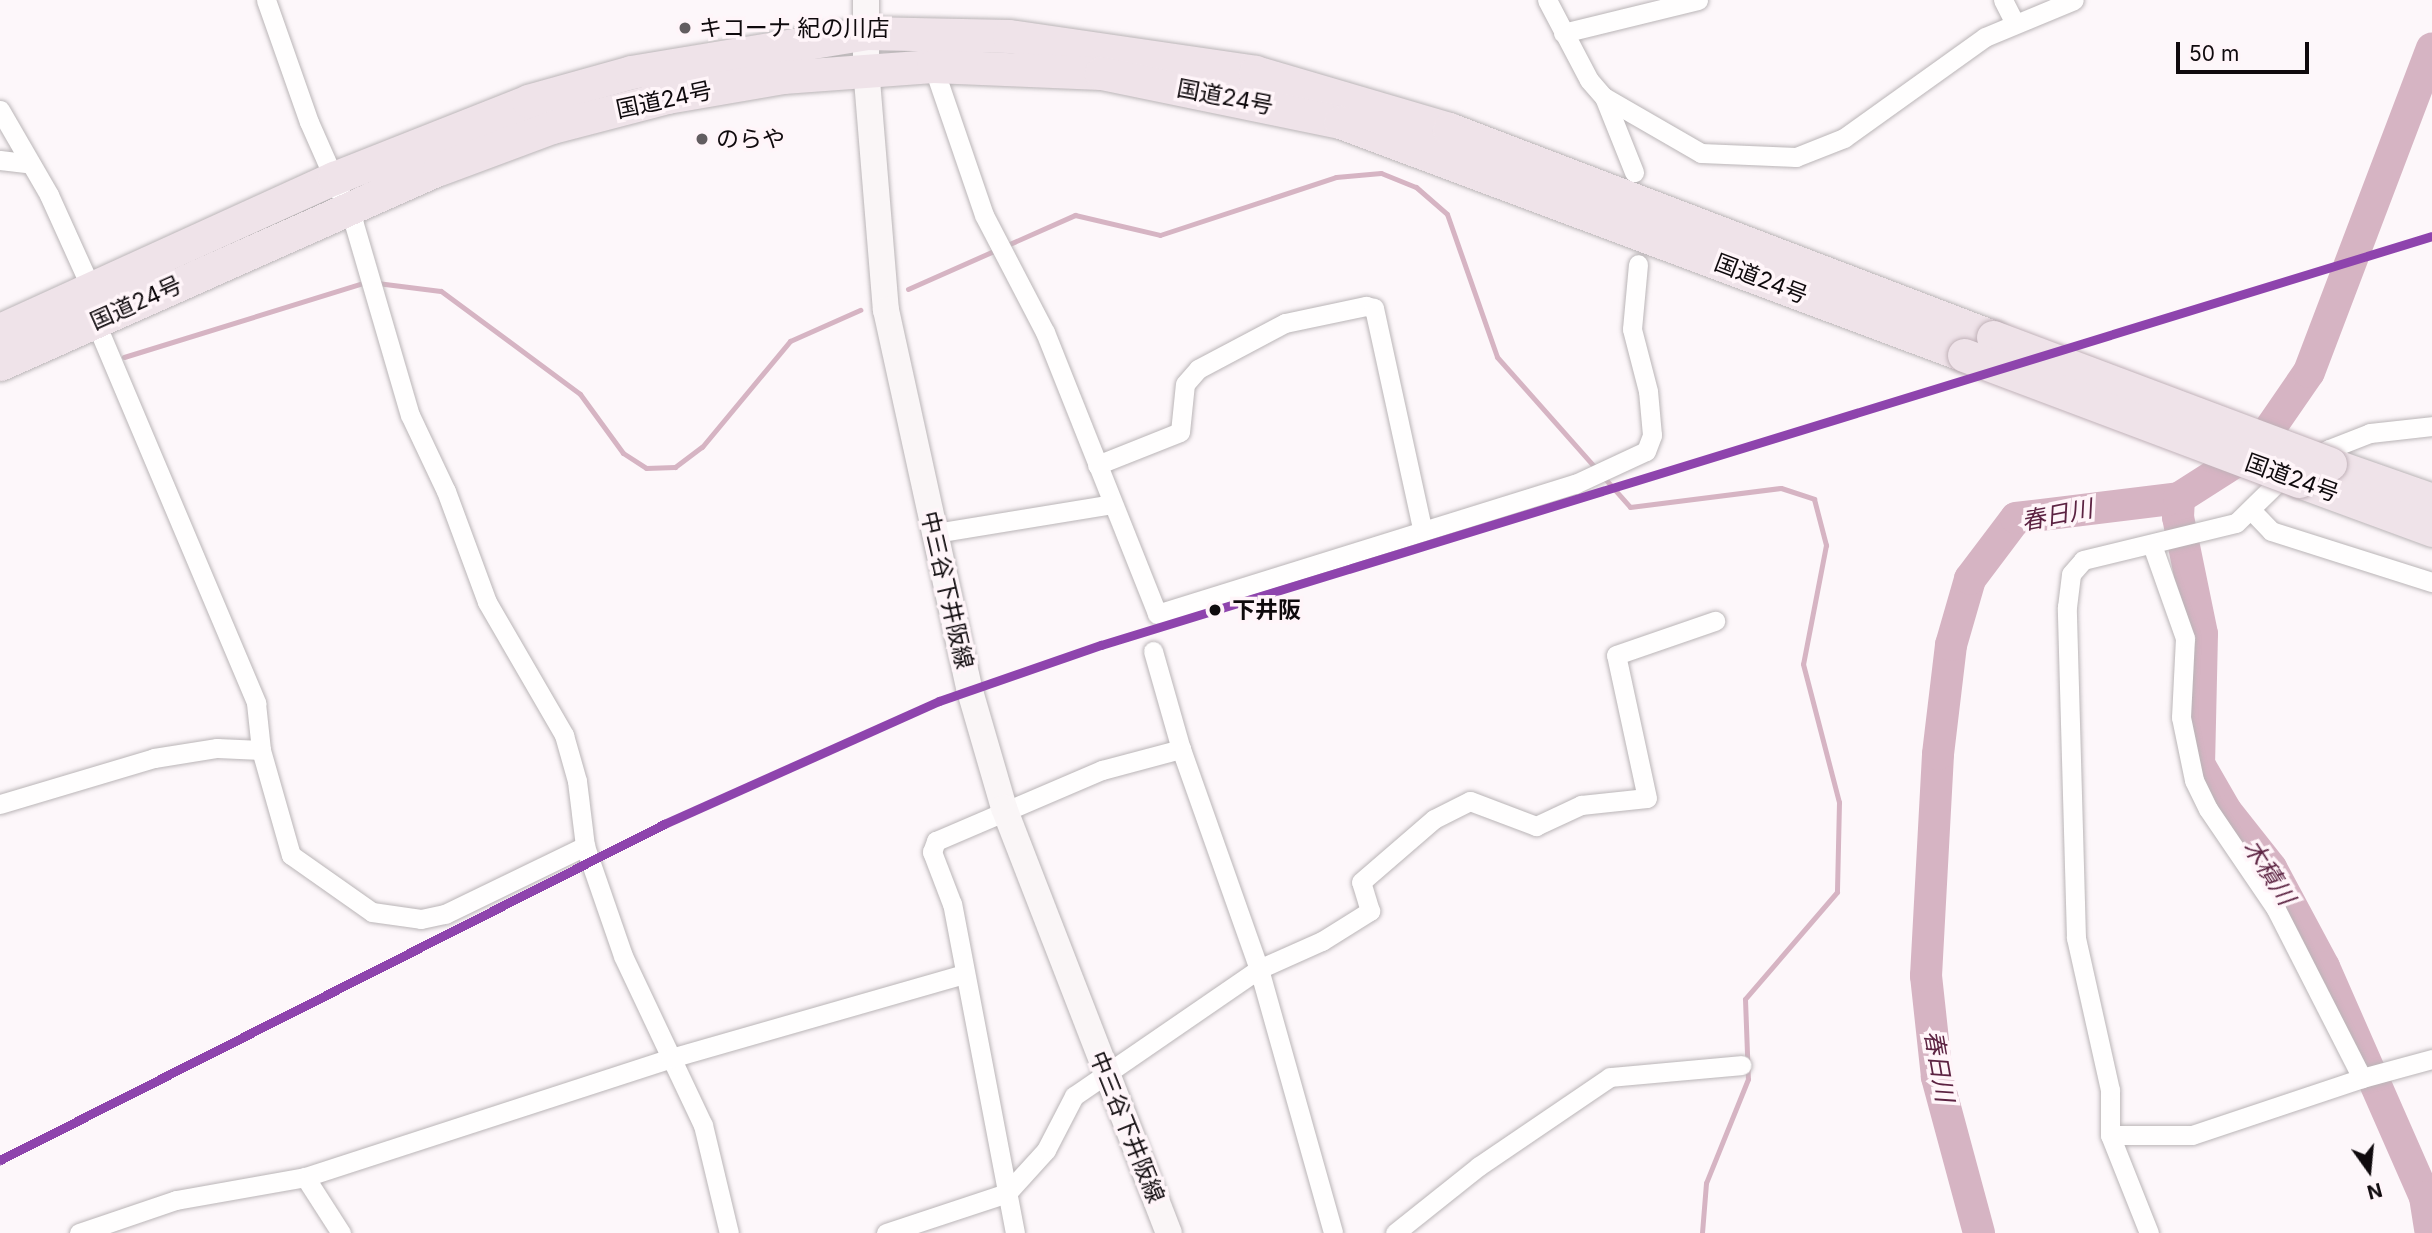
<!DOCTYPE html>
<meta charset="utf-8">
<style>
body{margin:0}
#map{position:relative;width:2432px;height:1233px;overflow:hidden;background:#fdf7fa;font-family:Inter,"Noto Sans JP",sans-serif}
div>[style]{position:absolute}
.stream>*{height:5px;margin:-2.5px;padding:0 2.5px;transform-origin:2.5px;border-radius:2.5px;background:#d6b4c3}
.river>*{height:32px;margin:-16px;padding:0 16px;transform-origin:16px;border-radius:16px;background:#d6b4c3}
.roads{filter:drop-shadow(0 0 2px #bab5b7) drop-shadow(0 0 2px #bab5b7)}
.street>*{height:19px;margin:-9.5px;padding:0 9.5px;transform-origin:9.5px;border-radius:9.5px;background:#fffefe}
.secondary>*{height:26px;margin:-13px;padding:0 13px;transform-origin:13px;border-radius:13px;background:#faf6f7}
.highway>*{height:33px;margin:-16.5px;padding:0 16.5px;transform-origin:16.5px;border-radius:16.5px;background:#efe3e9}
.bridges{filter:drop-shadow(0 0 2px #c0b1b8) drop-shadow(0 0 2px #c0b1b8)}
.highway-bridge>*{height:33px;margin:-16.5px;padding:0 16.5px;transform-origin:16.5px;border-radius:16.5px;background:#efe3e9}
.rail-1>*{height:9px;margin:-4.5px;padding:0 4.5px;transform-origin:4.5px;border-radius:4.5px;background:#8e44ad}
.dots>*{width:19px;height:19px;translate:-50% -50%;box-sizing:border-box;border:4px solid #fff5f9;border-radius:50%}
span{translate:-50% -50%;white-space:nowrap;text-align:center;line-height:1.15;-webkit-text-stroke:7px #fff5f9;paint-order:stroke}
.poi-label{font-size:23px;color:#0f0a0d}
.left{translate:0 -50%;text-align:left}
.street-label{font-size:23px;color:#0f0a0d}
.stop-label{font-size:23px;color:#0f0a0d;font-weight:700}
.water-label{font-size:24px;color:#5c2342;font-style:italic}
.north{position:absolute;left:2334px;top:1135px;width:70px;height:70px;-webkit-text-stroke:5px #fff5f9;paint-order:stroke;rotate:165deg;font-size:19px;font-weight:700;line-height:28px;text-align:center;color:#0f0a0d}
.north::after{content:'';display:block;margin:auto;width:24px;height:32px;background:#0f0a0d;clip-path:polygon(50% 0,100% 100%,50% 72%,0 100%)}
.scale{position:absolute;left:2176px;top:42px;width:133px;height:32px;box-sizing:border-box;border:4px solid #0f0a0d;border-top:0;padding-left:9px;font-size:21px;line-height:24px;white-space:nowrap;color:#0f0a0d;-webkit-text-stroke:5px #fff5f9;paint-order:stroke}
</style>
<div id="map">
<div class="stream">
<div style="left:377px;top:283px;width:64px;rotate:7.1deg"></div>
<div style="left:441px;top:291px;width:173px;rotate:36.5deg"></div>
<div style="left:580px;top:394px;width:73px;rotate:53.9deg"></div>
<div style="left:623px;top:453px;width:27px;rotate:33deg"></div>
<div style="left:646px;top:468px;width:29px;rotate:-2deg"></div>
<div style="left:675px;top:467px;width:34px;rotate:-37deg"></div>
<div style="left:702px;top:447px;width:138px;rotate:-50.3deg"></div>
<div style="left:790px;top:341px;width:77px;rotate:-23.9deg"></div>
<div style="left:908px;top:289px;width:183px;rotate:-23.9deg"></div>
<div style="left:1075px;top:215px;width:87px;rotate:13.2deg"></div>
<div style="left:1160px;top:235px;width:185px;rotate:-18.2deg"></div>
<div style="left:1336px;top:177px;width:45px;rotate:-5.1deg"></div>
<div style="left:1381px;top:173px;width:38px;rotate:22deg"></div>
<div style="left:1416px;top:187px;width:41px;rotate:41.1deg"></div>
<div style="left:1447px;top:214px;width:151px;rotate:70.7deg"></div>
<div style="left:1497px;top:357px;width:200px;rotate:48.4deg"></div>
<div style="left:1630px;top:507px;width:152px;rotate:-7.2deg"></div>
<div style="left:1781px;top:488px;width:35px;rotate:18deg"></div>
<div style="left:1814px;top:499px;width:48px;rotate:75.4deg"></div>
<div style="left:1826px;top:545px;width:121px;rotate:100.9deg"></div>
<div style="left:1803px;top:664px;width:143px;rotate:75.4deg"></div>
<div style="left:1839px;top:802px;width:90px;rotate:91.3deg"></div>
<div style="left:1837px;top:892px;width:141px;rotate:130.7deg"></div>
<div style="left:1745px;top:999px;width:80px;rotate:87.9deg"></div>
<div style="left:1748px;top:1079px;width:112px;rotate:112deg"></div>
<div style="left:1706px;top:1183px;width:50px;rotate:94.6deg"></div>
<div style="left:124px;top:357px;width:254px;rotate:-17.2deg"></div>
</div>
<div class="river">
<div style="left:2179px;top:498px;width:19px;rotate:93deg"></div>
<div style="left:2178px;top:517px;width:119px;rotate:78.4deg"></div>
<div style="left:2202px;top:634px;width:130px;rotate:91.3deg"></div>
<div style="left:2199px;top:764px;width:54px;rotate:60.1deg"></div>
<div style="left:2226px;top:811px;width:73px;rotate:51.7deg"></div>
<div style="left:2271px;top:868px;width:112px;rotate:61.8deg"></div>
<div style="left:2324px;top:967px;width:251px;rotate:66.3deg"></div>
<div style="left:2425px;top:1197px;width:36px;rotate:81deg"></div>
<div style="left:1979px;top:1233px;width:162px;rotate:-105.1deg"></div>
<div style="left:1937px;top:1077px;width:102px;rotate:-96.2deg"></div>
<div style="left:1926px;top:976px;width:222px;rotate:-86.9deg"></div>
<div style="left:1938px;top:754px;width:110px;rotate:-83.2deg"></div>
<div style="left:1951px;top:645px;width:69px;rotate:-73.9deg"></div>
<div style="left:1970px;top:579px;width:76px;rotate:-53deg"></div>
<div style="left:2016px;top:518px;width:164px;rotate:-7deg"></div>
<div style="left:2179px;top:498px;width:91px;rotate:-32.5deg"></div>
<div style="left:2256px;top:449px;width:93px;rotate:-55.5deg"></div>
<div style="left:2309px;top:372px;width:346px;rotate:-69.2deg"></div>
</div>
<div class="roads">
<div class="street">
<div style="left:266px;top:0;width:129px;rotate:70.6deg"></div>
<div style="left:309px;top:122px;width:111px;rotate:66.2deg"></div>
<div style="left:354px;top:224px;width:199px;rotate:73.7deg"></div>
<div style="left:410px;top:415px;width:84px;rotate:64.7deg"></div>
<div style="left:446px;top:491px;width:118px;rotate:69.7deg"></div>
<div style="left:487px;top:602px;width:154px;rotate:59.9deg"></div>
<div style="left:564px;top:735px;width:48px;rotate:74.2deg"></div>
<div style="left:577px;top:781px;width:65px;rotate:83deg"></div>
<div style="left:585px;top:846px;width:116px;rotate:70.9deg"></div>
<div style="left:623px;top:956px;width:187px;rotate:64.7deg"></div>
<div style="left:703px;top:1125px;width:111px;rotate:76.5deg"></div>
<div style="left:1547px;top:0;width:90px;rotate:62.3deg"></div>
<div style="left:1589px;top:80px;width:23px;rotate:49deg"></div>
<div style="left:1604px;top:97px;width:112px;rotate:30deg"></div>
<div style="left:1701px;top:153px;width:95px;rotate:2.4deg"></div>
<div style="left:1796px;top:157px;width:52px;rotate:-21.6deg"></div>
<div style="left:1844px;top:138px;width:173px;rotate:-35.6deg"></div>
<div style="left:1985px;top:37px;width:96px;rotate:-22.6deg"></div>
<div style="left:2003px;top:0;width:25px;rotate:63deg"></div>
<div style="left:1563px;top:33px;width:139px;rotate:-13.7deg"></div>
<div style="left:933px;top:66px;width:157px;rotate:71.1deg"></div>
<div style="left:984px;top:215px;width:132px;rotate:62.5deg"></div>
<div style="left:1045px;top:332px;width:303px;rotate:68.3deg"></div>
<div style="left:1157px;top:614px;width:438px;rotate:-17.3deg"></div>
<div style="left:1575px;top:484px;width:78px;rotate:-24.9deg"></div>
<div style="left:1646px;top:451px;width:17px;rotate:-69deg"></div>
<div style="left:1652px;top:435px;width:44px;rotate:-95.2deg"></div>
<div style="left:1648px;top:391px;width:64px;rotate:-104.5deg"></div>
<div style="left:1632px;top:329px;width:65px;rotate:-84.7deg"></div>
<div style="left:1604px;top:97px;width:81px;rotate:68.2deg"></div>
<div style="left:0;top:110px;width:98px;rotate:60deg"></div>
<div style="left:49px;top:195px;width:102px;rotate:65.7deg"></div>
<div style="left:91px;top:288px;width:33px;rotate:83deg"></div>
<div style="left:95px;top:321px;width:415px;rotate:67.1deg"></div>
<div style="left:256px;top:703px;width:47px;rotate:83.9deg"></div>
<div style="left:261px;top:750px;width:109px;rotate:74.1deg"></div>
<div style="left:291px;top:855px;width:99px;rotate:35.1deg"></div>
<div style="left:372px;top:912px;width:49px;rotate:8.1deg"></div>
<div style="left:421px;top:919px;width:25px;rotate:-12deg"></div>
<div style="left:445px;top:914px;width:156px;rotate:-25.9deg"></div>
<div style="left:0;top:160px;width:26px;rotate:7deg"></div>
<div style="left:1097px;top:465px;width:89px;rotate:-21.7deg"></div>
<div style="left:1180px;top:432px;width:48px;rotate:-84.1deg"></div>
<div style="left:1185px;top:384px;width:20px;rotate:-49deg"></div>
<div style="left:1198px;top:369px;width:98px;rotate:-27.9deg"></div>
<div style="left:1285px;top:323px;width:83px;rotate:-11.9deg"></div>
<div style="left:1366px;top:306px;width:8px;rotate:14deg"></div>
<div style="left:1374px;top:308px;width:226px;rotate:77.7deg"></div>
<div style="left:2251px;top:510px;width:29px;rotate:46deg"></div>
<div style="left:2271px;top:531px;width:169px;rotate:17.6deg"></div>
<div style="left:935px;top:533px;width:179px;rotate:-9.3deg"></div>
<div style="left:1153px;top:651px;width:102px;rotate:74.1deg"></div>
<div style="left:1181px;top:749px;width:233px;rotate:70.5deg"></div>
<div style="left:1259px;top:969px;width:274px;rotate:74.3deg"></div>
<div style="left:0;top:804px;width:161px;rotate:-16.6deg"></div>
<div style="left:154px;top:758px;width:64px;rotate:-9deg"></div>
<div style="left:217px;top:748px;width:44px;rotate:2.6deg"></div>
<div style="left:2362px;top:1078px;width:73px;rotate:-15.2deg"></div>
<div style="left:2110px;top:1135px;width:82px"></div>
<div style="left:2192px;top:1135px;width:179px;rotate:-18.5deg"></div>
<div style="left:2362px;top:1078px;width:190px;rotate:-117deg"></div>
<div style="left:2276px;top:909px;width:121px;rotate:-124.2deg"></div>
<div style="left:2208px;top:809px;width:32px;rotate:-116deg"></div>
<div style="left:2194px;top:780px;width:64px;rotate:-101.7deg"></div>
<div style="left:2181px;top:717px;width:79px;rotate:-87.1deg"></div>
<div style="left:2185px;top:638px;width:99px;rotate:-109.5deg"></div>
<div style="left:305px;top:1177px;width:67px;rotate:57.3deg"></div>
<div style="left:79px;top:1233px;width:102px;rotate:-18.8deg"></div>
<div style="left:176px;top:1200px;width:131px;rotate:-10.1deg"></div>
<div style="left:305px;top:1177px;width:385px;rotate:-18deg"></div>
<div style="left:671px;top:1058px;width:304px;rotate:-16deg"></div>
<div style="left:886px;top:1233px;width:127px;rotate:-18.3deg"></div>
<div style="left:1007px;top:1193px;width:58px;rotate:-47.8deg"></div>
<div style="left:1046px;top:1150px;width:61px;rotate:-62.6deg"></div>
<div style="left:1074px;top:1096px;width:224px;rotate:-34.5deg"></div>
<div style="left:1259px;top:969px;width:69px;rotate:-24deg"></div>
<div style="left:1322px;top:941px;width:57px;rotate:-32deg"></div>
<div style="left:1370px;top:911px;width:30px;rotate:-107deg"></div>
<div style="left:1361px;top:882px;width:96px;rotate:-40.8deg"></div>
<div style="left:1434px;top:819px;width:40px;rotate:-26.6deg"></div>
<div style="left:1470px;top:801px;width:71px;rotate:20.7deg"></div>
<div style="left:1536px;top:826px;width:50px;rotate:-25deg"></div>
<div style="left:1581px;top:805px;width:66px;rotate:-6.1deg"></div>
<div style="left:1647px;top:798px;width:146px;rotate:-102.2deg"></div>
<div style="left:1616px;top:655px;width:105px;rotate:-19deg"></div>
<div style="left:1015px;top:1233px;width:335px;rotate:-100.8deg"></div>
<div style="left:952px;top:904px;width:56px;rotate:-111deg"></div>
<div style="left:932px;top:852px;width:12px;rotate:-70deg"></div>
<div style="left:936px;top:841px;width:181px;rotate:-23.2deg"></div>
<div style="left:1102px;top:770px;width:82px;rotate:-14.9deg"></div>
<div style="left:1395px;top:1233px;width:107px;rotate:-38.6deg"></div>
<div style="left:1479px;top:1166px;width:158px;rotate:-34.2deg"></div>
<div style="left:1610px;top:1077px;width:132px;rotate:-5.2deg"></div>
<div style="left:2149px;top:1233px;width:105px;rotate:-111.7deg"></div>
<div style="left:2110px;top:1135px;width:45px;rotate:-90deg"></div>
<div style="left:2110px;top:1090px;width:156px;rotate:-102.6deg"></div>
<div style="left:2076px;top:938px;width:331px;rotate:-91.6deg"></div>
<div style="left:2067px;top:607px;width:33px;rotate:-83deg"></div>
<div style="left:2071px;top:574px;width:18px;rotate:-49deg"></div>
<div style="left:2083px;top:560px;width:157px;rotate:-13.6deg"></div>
<div style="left:2236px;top:523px;width:67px;rotate:-44.4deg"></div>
<div style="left:2284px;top:476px;width:52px;rotate:-31deg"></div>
<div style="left:2329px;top:449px;width:44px;rotate:-21.3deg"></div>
<div style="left:2370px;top:433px;width:62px;rotate:-6.4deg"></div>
</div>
<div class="secondary">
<div style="left:866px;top:0;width:68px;rotate:90deg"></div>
<div style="left:866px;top:68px;width:243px;rotate:85.3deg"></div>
<div style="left:886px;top:310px;width:390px;rotate:77.6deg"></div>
<div style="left:970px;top:691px;width:122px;rotate:73.8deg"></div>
<div style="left:1004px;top:808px;width:456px;rotate:68.8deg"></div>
</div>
<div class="highway">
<div style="left:0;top:330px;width:367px;rotate:-24.5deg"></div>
<div style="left:334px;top:178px;width:209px;rotate:-21.6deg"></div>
<div style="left:528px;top:101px;width:107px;rotate:-15.7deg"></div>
<div style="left:631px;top:72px;width:238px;rotate:-9.4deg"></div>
<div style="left:866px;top:33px;width:143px;rotate:1.2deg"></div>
<div style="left:1009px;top:36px;width:249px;rotate:8.3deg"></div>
<div style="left:1255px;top:72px;width:202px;rotate:16.4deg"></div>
<div style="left:1449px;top:129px;width:582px;rotate:20.92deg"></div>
<div style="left:0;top:364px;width:480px;rotate:-24deg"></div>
<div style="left:439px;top:169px;width:121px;rotate:-20.4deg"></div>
<div style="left:552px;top:127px;width:119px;rotate:-14.6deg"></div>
<div style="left:667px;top:97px;width:118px;rotate:-9.8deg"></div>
<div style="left:783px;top:77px;width:150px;rotate:-4.2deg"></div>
<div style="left:933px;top:66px;width:168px;rotate:2.4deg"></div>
<div style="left:1101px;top:73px;width:244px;rotate:11.6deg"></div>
<div style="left:1340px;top:122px;width:666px;rotate:20.48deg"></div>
<div style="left:2330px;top:464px;width:108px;rotate:19.4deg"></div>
<div style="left:2299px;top:481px;width:142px;rotate:20.2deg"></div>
</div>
</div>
<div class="bridges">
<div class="highway-bridge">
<div style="left:1993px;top:337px;width:360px;rotate:20.6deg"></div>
<div style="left:1964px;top:355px;width:358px;rotate:20.6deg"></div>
</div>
</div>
<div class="rail-1">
<div style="left:0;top:1160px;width:744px;rotate:-26.84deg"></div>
<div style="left:664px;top:824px;width:301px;rotate:-24.1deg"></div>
<div style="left:939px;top:701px;width:171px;rotate:-19.1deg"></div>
<div style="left:1101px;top:645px;width:1392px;rotate:-17.08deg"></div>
</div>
<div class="dots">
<div style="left:685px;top:28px;background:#625d60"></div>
<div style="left:702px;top:139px;background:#625d60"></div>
<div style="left:1215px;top:610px;background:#0f0a0d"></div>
</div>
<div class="poi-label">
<span class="left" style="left:699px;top:28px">キコーナ 紀の川店</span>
<span class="left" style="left:716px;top:139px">のらや</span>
</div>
<div class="street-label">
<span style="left:1225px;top:97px;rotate:11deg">国道24号</span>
<span style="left:664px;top:100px;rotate:-12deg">国道24号</span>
<span style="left:1761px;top:279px;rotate:21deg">国道24号</span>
<span style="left:136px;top:303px;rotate:-24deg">国道24号</span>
<span style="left:2292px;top:478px;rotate:20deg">国道24号</span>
<span style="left:947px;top:590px;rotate:77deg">中三谷下井阪線</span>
<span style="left:1127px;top:1127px;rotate:68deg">中三谷下井阪線</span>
</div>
<div class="stop-label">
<span class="left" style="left:1232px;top:610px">下井阪</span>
</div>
<div class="water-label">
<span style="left:2057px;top:515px;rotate:-11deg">春日川</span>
<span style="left:2269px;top:872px;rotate:57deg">木積川</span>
<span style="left:1939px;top:1066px;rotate:80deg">春日川</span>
</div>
<div class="north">N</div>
<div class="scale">50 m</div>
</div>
